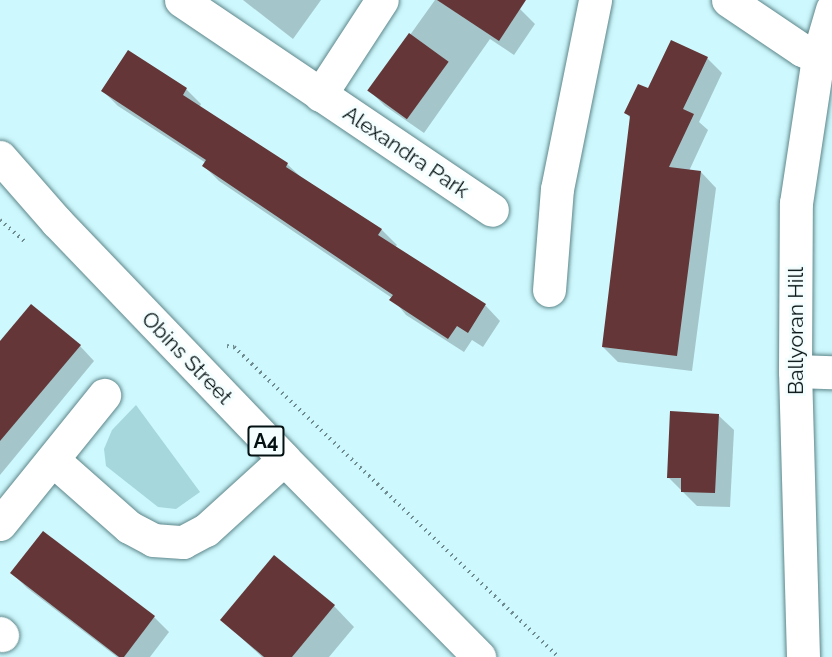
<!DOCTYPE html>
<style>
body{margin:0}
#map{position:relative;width:832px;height:657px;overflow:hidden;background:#cdf8fd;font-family:Raleway,sans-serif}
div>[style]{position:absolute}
.green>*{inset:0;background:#a5d7dd}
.shadow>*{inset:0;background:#0003}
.building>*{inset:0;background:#643637;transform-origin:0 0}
.path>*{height:4px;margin-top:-2px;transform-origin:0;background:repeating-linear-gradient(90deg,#6f8d90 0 1.5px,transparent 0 6px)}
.roads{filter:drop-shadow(0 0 2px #5e868a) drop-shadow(0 0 2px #5e868a)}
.minor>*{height:33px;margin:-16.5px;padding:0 16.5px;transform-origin:16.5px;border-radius:16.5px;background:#fff}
.major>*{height:33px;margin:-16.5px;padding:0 16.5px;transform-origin:16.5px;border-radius:16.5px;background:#fff}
span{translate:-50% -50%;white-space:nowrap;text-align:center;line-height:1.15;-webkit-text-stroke:6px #f5feff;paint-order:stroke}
.shield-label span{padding:2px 4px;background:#f5feff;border:2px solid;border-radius:4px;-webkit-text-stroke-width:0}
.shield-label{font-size:20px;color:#031113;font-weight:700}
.street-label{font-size:21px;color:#031113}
</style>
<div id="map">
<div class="green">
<div style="clip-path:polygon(136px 405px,200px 492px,176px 509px,158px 507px,106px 466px,104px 449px,112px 430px)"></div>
</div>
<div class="shadow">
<div style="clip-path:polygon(243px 0,321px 0,293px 39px)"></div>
<div style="clip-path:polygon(435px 0,522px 0,520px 9px,535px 24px,514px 55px,490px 39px,424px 133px,385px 106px,370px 91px)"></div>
<div style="clip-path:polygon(129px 52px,186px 89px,201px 104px,199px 108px,287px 164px,303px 179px,382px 230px,397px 245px,395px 247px,486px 306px,500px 321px,483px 347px,472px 340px,464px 352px,406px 315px,392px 298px,219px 181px,204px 166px,206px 163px,118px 106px,103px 91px)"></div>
<div style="clip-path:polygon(707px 58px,722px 73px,699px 122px,708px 130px,689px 171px,701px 172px,716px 188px,692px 371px,618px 362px,603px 347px,631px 119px,626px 113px,648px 90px)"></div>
<div style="clip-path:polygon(0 344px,80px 346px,94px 361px,0 475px)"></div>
<div style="clip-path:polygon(718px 415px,734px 430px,730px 507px,697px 506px,668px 477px)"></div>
<div style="clip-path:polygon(44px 533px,154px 617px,169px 632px,150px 657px,117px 657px,27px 588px,12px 573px)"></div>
<div style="clip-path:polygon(334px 606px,354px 627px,329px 657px,262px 657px,222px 620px)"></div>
</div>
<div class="building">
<div style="clip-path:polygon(437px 0,526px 0,499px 41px)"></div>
<div style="left:409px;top:33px;width:49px;height:71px;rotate:36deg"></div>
<div style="clip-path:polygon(671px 40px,708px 57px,683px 109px,694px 114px,669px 167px,701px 171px,677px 356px,602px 347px,630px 116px,624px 113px,638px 84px,648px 88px)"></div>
<div style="clip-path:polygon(128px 50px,187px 88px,183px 95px,288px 163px,286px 167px,382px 229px,378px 235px,486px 304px,468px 333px,457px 326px,448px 339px,389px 300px,393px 295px,202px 166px,206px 160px,101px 91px)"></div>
<div style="clip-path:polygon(31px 304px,81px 345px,0 441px,0 341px)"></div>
<div style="clip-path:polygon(670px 411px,719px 414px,715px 493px,681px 492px,681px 478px,667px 478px)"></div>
<div style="clip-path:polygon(43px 531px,155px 616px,124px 657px,119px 657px,10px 573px)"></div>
<div style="clip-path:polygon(274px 555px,335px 605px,292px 657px,264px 657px,220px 620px)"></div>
</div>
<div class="path">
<div style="left:0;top:220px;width:35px;rotate:41deg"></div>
<div style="left:227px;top:346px;width:7px;rotate:8deg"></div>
<div style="left:234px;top:347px;width:448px;rotate:43.7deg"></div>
</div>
<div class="roads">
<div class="minor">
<div style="left:181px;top:0;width:375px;rotate:34deg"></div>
<div style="left:728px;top:0;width:89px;rotate:34deg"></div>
<div style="left:802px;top:50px;width:17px;rotate:24deg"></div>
<div style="left:320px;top:95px;width:113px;rotate:-56.9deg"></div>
<div style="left:549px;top:290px;width:101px;rotate:-85.5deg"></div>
<div style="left:557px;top:189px;width:193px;rotate:-78.6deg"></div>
<div style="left:795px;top:371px;width:37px;rotate:2deg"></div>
<div style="left:53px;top:460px;width:101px;rotate:41.4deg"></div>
<div style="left:129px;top:527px;width:27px;rotate:28deg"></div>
<div style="left:153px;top:540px;width:30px;rotate:4deg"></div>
<div style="left:183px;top:542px;width:26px;rotate:-28deg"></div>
<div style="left:206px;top:530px;width:105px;rotate:-42.3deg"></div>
<div style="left:0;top:524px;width:166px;rotate:-51.1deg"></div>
<div style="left:0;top:633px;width:3px;rotate:45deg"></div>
<div style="left:803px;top:657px;width:286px;rotate:-91.6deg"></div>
<div style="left:795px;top:371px;width:168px;rotate:-89.7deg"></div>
<div style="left:796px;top:203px;width:148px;rotate:-81.4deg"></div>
<div style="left:818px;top:57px;width:50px;rotate:-73.7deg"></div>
</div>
<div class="major">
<div style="left:0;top:157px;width:86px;rotate:48.8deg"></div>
<div style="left:57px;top:222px;width:328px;rotate:46.2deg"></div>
<div style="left:284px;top:459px;width:278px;rotate:45.4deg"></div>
</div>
</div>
<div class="shield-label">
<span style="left:266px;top:441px">A4</span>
</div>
<div class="street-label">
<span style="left:406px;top:152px;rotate:34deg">Alexandra Park</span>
<span style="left:796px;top:331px;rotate:-90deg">Ballyoran Hill</span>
<span style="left:187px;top:358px;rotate:46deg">Obins Street</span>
</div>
</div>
